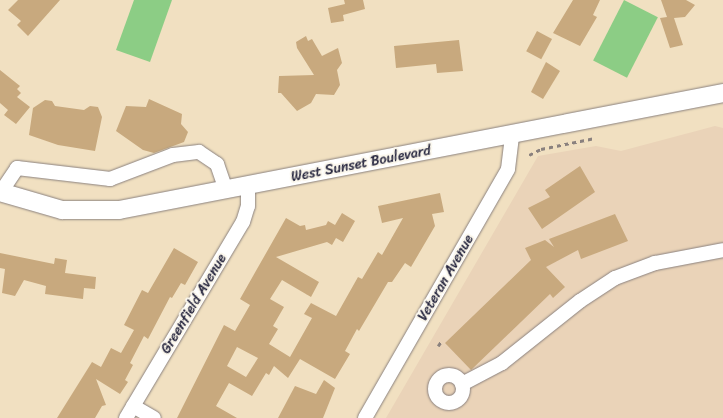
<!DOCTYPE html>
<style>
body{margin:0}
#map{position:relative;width:723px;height:418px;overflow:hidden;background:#f1e0c1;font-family:Sriracha,sans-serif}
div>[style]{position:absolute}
.built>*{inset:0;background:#ead3b8}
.green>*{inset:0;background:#8ccd85;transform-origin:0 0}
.building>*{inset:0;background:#c8a97e;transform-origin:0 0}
.path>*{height:2.5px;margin-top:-1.25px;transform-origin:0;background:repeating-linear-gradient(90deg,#8a817e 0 4px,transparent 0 8px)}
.roads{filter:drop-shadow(0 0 1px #8a817e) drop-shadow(0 0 1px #8a817e)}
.minor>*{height:14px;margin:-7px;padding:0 7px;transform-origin:7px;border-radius:7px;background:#fff}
.minor>.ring{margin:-7px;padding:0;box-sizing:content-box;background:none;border:14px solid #fff;border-radius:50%}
.major>*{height:18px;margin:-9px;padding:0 9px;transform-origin:9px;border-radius:9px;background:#fff}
span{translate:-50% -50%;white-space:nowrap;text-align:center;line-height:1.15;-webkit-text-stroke:4px #fbf7ec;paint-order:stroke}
.street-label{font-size:14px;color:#22223b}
</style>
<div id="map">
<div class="built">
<div style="clip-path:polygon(715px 126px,723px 128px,723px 418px,386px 418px,538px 156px,596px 146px,621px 151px)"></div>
</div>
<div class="green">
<div style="clip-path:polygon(134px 0,172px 0,150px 62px,116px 50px)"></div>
<div style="left:624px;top:0;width:38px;height:68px;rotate:27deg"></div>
</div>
<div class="building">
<div style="clip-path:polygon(18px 0,60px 0,28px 36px,17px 25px,21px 21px,8px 10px)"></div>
<div style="clip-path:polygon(344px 0,363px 0,365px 9px,343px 15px,344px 21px,331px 23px,328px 8px,345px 4px)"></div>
<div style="clip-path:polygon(573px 0,600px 0,593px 15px,597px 17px,580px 46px,553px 33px)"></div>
<div style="clip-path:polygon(661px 0,686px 0,695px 5px,685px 17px,674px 18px,683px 45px,670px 48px,660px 18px,667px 17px)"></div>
<div style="left:537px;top:31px;width:17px;height:23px;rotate:28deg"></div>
<div style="clip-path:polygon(306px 36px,308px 41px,312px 39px,322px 56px,338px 48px,342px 63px,337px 70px,340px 85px,334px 95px,316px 94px,311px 103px,297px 111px,281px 93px,278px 93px,279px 76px,314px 75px,297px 48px,296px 42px)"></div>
<div style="clip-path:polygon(459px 40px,463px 71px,437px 73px,436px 64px,396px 68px,394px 46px)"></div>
<div style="clip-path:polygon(546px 62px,560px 71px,543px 99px,531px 92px)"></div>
<div style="clip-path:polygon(0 70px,20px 86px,17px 89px,21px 93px,17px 97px,30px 107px,16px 124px,4px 115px,8px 110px,0 103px)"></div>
<div style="clip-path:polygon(149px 99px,182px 114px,181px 124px,188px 132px,184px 142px,154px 153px,143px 150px,116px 131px,126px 106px,146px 107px)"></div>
<div style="clip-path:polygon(45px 100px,52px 101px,55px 106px,84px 110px,90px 106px,98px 107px,102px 117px,95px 151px,58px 145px,29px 135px,33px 108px)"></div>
<div style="clip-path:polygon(580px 166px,595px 192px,542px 229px,528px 208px,550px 197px,545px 190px)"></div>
<div style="clip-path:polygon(evenodd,440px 193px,444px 212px,432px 214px,435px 226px,411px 267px,405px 263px,392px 282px,388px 282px,359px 331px,357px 329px,345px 351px,350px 354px,335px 379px,300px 359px,288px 378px,274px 366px,269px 375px,266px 373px,252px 396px,229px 383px,216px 406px,237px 418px,177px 418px,224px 325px,235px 331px,250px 305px,240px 299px,286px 218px,300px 226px,305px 225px,306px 230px,326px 225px,328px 221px,335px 225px,342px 213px,355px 221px,343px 242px,336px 238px,332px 245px,327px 242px,276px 257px,319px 282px,311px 297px,282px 280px,270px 299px,284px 307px,273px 326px,278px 329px,269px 344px,290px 357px,312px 318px,304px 314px,311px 303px,336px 316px,358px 277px,362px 279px,378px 252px,382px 255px,403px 218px,382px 223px,378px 206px,440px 193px,237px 347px,258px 358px,246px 377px,227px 366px,237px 347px)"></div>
<div style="clip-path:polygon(615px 214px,628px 241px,581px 259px,578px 250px,546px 267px,565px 287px,553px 298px,550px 294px,471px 370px,445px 343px,531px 260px,525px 248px,545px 240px,554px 247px,549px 239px)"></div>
<div style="clip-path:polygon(174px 248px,198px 262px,185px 285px,181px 283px,172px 298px,170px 297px,148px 339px,144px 336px,130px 363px,133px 365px,125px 380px,128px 382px,120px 394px,96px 379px,106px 405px,102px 406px,95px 418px,57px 418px,92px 362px,101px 367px,111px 348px,121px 353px,134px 330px,124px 325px,142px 290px,148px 293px)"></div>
<div style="clip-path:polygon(0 253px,54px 264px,55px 258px,67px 260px,65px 273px,96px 277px,95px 289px,84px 288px,83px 299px,45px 294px,46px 286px,24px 280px,15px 296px,2px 293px,5px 269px,0 268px)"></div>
<div style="clip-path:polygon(324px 380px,335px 388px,323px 418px,278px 418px,295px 386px,316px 394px)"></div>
</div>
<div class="path">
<div style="left:529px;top:155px;width:13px;rotate:-27deg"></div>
<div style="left:541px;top:149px;width:55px;rotate:-11.5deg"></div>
<div style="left:438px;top:346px;width:7px;rotate:-56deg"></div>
</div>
<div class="roads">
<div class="minor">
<div style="left:1px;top:192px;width:29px;rotate:-56deg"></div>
<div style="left:17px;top:168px;width:94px;rotate:6.7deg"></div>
<div style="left:110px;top:179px;width:67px;rotate:-20.9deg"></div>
<div style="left:173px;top:155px;width:26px;rotate:-7deg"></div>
<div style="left:199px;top:152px;width:22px;rotate:34deg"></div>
<div style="left:217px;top:164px;width:28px;rotate:71deg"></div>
<div class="ring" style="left:435px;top:375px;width:14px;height:14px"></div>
<div style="left:462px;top:384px;width:45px;rotate:-27.7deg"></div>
<div style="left:502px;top:363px;width:100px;rotate:-38.5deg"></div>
<div style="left:580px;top:301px;width:42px;rotate:-33.3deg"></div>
<div style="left:615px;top:278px;width:43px;rotate:-20.6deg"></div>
<div style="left:655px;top:263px;width:69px;rotate:-10.8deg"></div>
<div style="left:133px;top:406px;width:24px;rotate:30deg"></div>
<div style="left:126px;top:418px;width:228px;rotate:-59.2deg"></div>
<div style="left:243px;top:222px;width:17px;rotate:-73deg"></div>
<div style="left:248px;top:206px;width:20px;rotate:-90deg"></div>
<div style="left:365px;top:418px;width:287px;rotate:-60.1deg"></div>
<div style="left:508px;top:169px;width:35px;rotate:-83deg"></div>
</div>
<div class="major">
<div style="left:0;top:192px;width:65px;rotate:16.2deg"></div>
<div style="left:62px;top:210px;width:57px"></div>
<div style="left:119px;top:210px;width:615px;rotate:-10.96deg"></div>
</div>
</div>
<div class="street-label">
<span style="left:361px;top:164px;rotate:-11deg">West Sunset Boulevard</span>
<span style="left:446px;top:278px;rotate:-60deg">Veteran Avenue</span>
<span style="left:194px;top:304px;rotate:-59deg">Greenfield Avenue</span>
</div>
</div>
